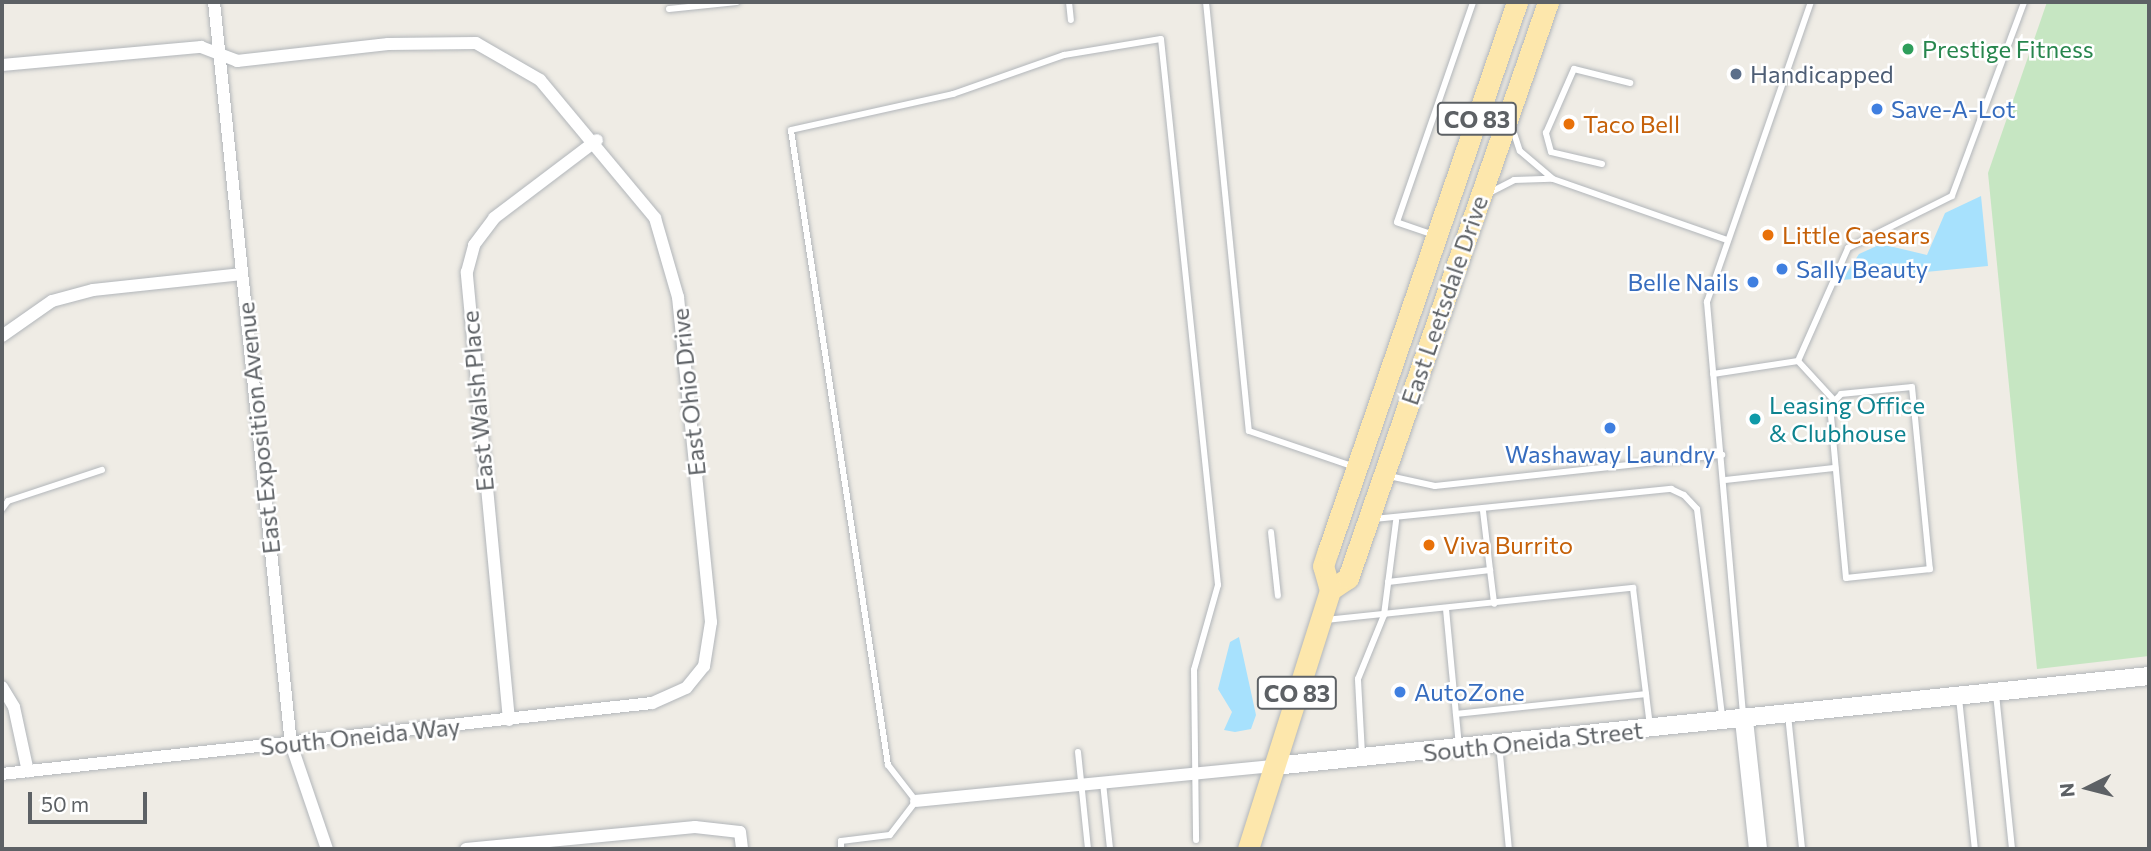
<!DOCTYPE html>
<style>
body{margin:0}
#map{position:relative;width:2151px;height:851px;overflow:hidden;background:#efece5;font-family:Commissioner,sans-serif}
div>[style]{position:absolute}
.green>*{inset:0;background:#c6e6c2}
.water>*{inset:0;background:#a7e1fd}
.roads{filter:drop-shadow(0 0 2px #b2b6ba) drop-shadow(0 0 2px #b2b6ba)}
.lane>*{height:6px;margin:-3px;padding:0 3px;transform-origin:3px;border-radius:3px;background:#fff}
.street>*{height:12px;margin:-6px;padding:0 6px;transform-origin:6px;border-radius:6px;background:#fff}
.secondary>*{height:18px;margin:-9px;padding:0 9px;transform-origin:9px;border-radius:9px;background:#fff}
.primary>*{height:21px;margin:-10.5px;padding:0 10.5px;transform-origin:10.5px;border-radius:10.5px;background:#fde7ac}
.dots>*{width:19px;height:19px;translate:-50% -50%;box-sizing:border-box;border:4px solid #fff;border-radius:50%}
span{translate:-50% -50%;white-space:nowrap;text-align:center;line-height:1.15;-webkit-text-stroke:5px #fff;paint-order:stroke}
.shield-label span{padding:2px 5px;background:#fff;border:2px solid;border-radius:5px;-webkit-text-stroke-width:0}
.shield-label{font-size:23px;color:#5d6165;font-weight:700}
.leisure-label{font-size:24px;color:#27864d}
.left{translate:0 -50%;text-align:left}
.service-label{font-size:24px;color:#4e5e75}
.shop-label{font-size:24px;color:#366cbe}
.right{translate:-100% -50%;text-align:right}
.food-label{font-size:24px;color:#c56008}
.street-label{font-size:24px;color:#5d6165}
.culture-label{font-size:24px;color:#0d838f}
.frame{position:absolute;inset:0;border:4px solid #5d6165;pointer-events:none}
.north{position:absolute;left:2053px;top:753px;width:70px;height:70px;-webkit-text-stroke:5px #fff;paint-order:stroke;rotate:264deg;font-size:19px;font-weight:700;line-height:28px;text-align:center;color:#5d6165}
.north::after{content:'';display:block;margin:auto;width:24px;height:32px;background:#5d6165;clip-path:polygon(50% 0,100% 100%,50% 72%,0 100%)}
.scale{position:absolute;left:28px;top:792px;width:119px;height:32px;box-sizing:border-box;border:4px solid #5d6165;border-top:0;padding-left:9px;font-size:21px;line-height:24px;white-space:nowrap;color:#5d6165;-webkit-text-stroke:5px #fff;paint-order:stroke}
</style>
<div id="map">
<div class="green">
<div style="clip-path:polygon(2047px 2px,2149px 2px,2149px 656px,2037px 669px,1988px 173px)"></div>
</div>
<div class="water">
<div style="clip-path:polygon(1981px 196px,1988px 266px,1842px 280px,1859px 254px,1881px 244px,1927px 255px,1945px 213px)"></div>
<div style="clip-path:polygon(1239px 637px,1256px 715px,1251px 729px,1235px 732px,1224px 730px,1232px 712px,1218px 689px,1230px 642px)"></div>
</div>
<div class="roads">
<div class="lane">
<div style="left:1069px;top:2px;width:18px;rotate:84deg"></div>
<div style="left:1206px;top:2px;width:431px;rotate:84.3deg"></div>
<div style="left:1249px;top:431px;width:109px;rotate:18.8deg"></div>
<div style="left:669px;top:9px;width:68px;rotate:-5.9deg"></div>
<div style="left:1512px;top:127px;width:25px;rotate:72deg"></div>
<div style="left:1520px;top:151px;width:43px;rotate:40.3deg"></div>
<div style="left:1553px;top:179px;width:184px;rotate:19.3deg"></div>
<div style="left:1602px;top:164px;width:52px;rotate:-166.8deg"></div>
<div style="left:1551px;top:152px;width:20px;rotate:-105deg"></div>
<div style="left:1546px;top:133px;width:70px;rotate:-66.4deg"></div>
<div style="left:1574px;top:69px;width:58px;rotate:14deg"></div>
<div style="left:1489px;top:193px;width:28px;rotate:-27deg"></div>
<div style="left:1514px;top:180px;width:37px;rotate:-2deg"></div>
<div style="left:1434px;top:235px;width:39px;rotate:-161deg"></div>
<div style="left:1397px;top:222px;width:233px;rotate:-70.9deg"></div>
<div style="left:1798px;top:361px;width:52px;rotate:47.4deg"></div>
<div style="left:1713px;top:374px;width:86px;rotate:-8.7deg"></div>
<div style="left:1798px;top:361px;width:124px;rotate:-66.1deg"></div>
<div style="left:1848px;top:248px;width:116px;rotate:-26.6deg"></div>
<div style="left:1952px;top:196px;width:207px;rotate:-69.6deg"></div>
<div style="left:1912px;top:387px;width:183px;rotate:84.4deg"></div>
<div style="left:1930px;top:569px;width:84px;rotate:173.9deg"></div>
<div style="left:1846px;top:578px;width:173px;rotate:-95.3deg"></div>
<div style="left:1830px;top:406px;width:16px;rotate:-47deg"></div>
<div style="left:1841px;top:394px;width:71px;rotate:-5.6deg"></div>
<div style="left:1389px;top:476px;width:47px;rotate:12.3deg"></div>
<div style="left:1435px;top:486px;width:289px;rotate:-6.2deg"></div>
<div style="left:1726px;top:480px;width:110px;rotate:-6.3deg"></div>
<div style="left:2px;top:509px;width:10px;rotate:-53deg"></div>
<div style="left:8px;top:501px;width:99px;rotate:-18.3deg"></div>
<div style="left:1483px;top:511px;width:59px;rotate:83.2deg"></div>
<div style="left:1374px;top:519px;width:299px;rotate:-5.8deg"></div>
<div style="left:1671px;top:489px;width:14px;rotate:25deg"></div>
<div style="left:1684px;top:495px;width:19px;rotate:47deg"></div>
<div style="left:1697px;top:509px;width:209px;rotate:83.1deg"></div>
<div style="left:1271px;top:532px;width:64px;rotate:83.8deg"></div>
<div style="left:1388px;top:582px;width:103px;rotate:-6.7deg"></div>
<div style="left:1490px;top:570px;width:34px;rotate:83deg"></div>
<div style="left:1446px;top:609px;width:138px;rotate:84.6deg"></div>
<div style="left:1326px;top:620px;width:309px;rotate:-6deg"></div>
<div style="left:1633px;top:588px;width:139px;rotate:83deg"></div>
<div style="left:1996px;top:694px;width:156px;rotate:84.1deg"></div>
<div style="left:1959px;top:698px;width:152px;rotate:84deg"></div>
<div style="left:1456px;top:714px;width:191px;rotate:-6deg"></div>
<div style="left:1743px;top:714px;width:414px;rotate:-95deg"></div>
<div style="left:1707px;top:302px;width:318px;rotate:-70.9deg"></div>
<div style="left:1788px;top:715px;width:135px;rotate:84deg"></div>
<div style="left:1499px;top:744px;width:105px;rotate:84.6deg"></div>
<div style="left:1078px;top:752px;width:98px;rotate:84.1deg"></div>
<div style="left:1362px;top:754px;width:75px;rotate:-93.1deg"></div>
<div style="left:1358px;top:679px;width:69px;rotate:-67.9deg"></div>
<div style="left:1384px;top:615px;width:95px;rotate:-82.7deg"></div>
<div style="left:1103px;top:783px;width:66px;rotate:83.9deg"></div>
<div style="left:841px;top:849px;width:8px;rotate:-90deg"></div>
<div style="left:841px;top:841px;width:49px;rotate:-7deg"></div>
<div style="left:890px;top:835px;width:43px;rotate:-52.6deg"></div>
<div style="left:916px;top:801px;width:46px;rotate:-127.9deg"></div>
<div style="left:888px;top:765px;width:642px;rotate:-98.69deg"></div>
<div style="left:791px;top:130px;width:166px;rotate:-12.5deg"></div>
<div style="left:953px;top:94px;width:118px;rotate:-19.4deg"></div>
<div style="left:1064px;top:55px;width:98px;rotate:-9.4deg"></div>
<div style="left:1161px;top:39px;width:549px;rotate:84.04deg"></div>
<div style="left:1218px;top:585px;width:88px;rotate:105.8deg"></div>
<div style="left:1194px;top:670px;width:170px;rotate:89.3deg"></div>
</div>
<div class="street">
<div style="left:214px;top:2px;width:746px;rotate:84.08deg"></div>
<div style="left:291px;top:744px;width:111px;rotate:71.1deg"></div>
<div style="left:2px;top:65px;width:200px;rotate:-5.2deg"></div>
<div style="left:201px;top:47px;width:39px;rotate:21deg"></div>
<div style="left:237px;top:61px;width:152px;rotate:-6.4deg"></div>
<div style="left:388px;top:44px;width:88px;rotate:-0.7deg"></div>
<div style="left:476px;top:43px;width:74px;rotate:30deg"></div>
<div style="left:540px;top:80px;width:180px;rotate:50.2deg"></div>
<div style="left:655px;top:218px;width:82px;rotate:73.8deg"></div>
<div style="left:678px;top:297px;width:327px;rotate:84.2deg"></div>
<div style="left:711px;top:622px;width:45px;rotate:99deg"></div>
<div style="left:704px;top:666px;width:28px;rotate:129deg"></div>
<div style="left:686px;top:688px;width:37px;rotate:156deg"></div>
<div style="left:652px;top:703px;width:654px;rotate:173.77deg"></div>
<div style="left:2px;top:336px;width:61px;rotate:-35deg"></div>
<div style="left:52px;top:301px;width:42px;rotate:-15deg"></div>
<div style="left:93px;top:290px;width:150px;rotate:-6.1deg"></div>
<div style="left:2px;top:687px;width:23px;rotate:59deg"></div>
<div style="left:14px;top:707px;width:66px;rotate:77.8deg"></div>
<div style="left:509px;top:720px;width:450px;rotate:-95.4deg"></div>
<div style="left:467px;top:272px;width:28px;rotate:-75deg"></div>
<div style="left:474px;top:245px;width:34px;rotate:-53deg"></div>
<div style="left:494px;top:218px;width:129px;rotate:-37.1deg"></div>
<div style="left:916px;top:801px;width:360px;rotate:-5.6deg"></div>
<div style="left:466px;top:849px;width:230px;rotate:-5.5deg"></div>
<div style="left:695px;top:827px;width:45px;rotate:6.3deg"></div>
<div style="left:740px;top:832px;width:17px;rotate:83deg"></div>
</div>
<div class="secondary">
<div style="left:1744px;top:720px;width:130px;rotate:83.8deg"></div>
<div style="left:1274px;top:766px;width:880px;rotate:-5.87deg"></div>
</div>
<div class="primary">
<div style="left:1330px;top:590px;width:22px;rotate:-34deg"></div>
<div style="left:1348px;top:578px;width:610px;rotate:-70.85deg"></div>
<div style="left:1248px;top:849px;width:272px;rotate:-72.4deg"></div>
<div style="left:1330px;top:590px;width:25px;rotate:-106deg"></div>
<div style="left:1323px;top:566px;width:16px;rotate:-72deg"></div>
<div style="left:1328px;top:551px;width:581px;rotate:-71deg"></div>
</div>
</div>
<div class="dots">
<div style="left:1908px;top:49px;background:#2e9e5b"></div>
<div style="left:1736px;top:74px;background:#5c6f8a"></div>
<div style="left:1877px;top:109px;background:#3f7fe0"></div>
<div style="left:1569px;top:124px;background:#e8710a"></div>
<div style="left:1768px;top:235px;background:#e8710a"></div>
<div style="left:1782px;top:269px;background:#3f7fe0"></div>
<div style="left:1753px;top:282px;background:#3f7fe0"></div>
<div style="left:1755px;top:419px;background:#0f9aa8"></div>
<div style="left:1610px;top:428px;background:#3f7fe0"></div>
<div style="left:1429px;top:545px;background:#e8710a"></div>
<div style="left:1400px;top:692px;background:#3f7fe0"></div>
</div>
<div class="shield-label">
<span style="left:1477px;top:119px">CO 83</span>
<span style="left:1297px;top:693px">CO 83</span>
</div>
<div class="leisure-label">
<span class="left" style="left:1922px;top:49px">Prestige Fitness</span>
</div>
<div class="service-label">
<span class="left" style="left:1750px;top:74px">Handicapped</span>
</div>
<div class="shop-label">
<span class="left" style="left:1891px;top:109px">Save-A-Lot</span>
<span class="left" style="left:1796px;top:269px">Sally Beauty</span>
<span class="right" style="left:1739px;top:282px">Belle Nails</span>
<span style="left:1610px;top:454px">Washaway Laundry</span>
<span class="left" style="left:1414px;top:692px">AutoZone</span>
</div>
<div class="food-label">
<span class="left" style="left:1583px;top:124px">Taco Bell</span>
<span class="left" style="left:1782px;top:235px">Little Caesars</span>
<span class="left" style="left:1443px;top:545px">Viva Burrito</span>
</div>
<div class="street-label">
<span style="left:1444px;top:300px;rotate:-71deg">East Leetsdale Drive</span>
<span style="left:688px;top:392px;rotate:-96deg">East Ohio Drive</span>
<span style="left:477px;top:401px;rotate:-95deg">East Walsh Place</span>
<span style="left:258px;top:428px;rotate:-96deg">East Exposition Avenue</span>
<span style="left:360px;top:736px;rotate:-6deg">South Oneida Way</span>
<span style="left:1533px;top:741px;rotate:-6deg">South Oneida Street</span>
</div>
<div class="culture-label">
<span class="left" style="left:1769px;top:419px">Leasing Office<br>&amp; Clubhouse</span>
</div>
<div class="frame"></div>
<div class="north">N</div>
<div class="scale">50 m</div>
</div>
